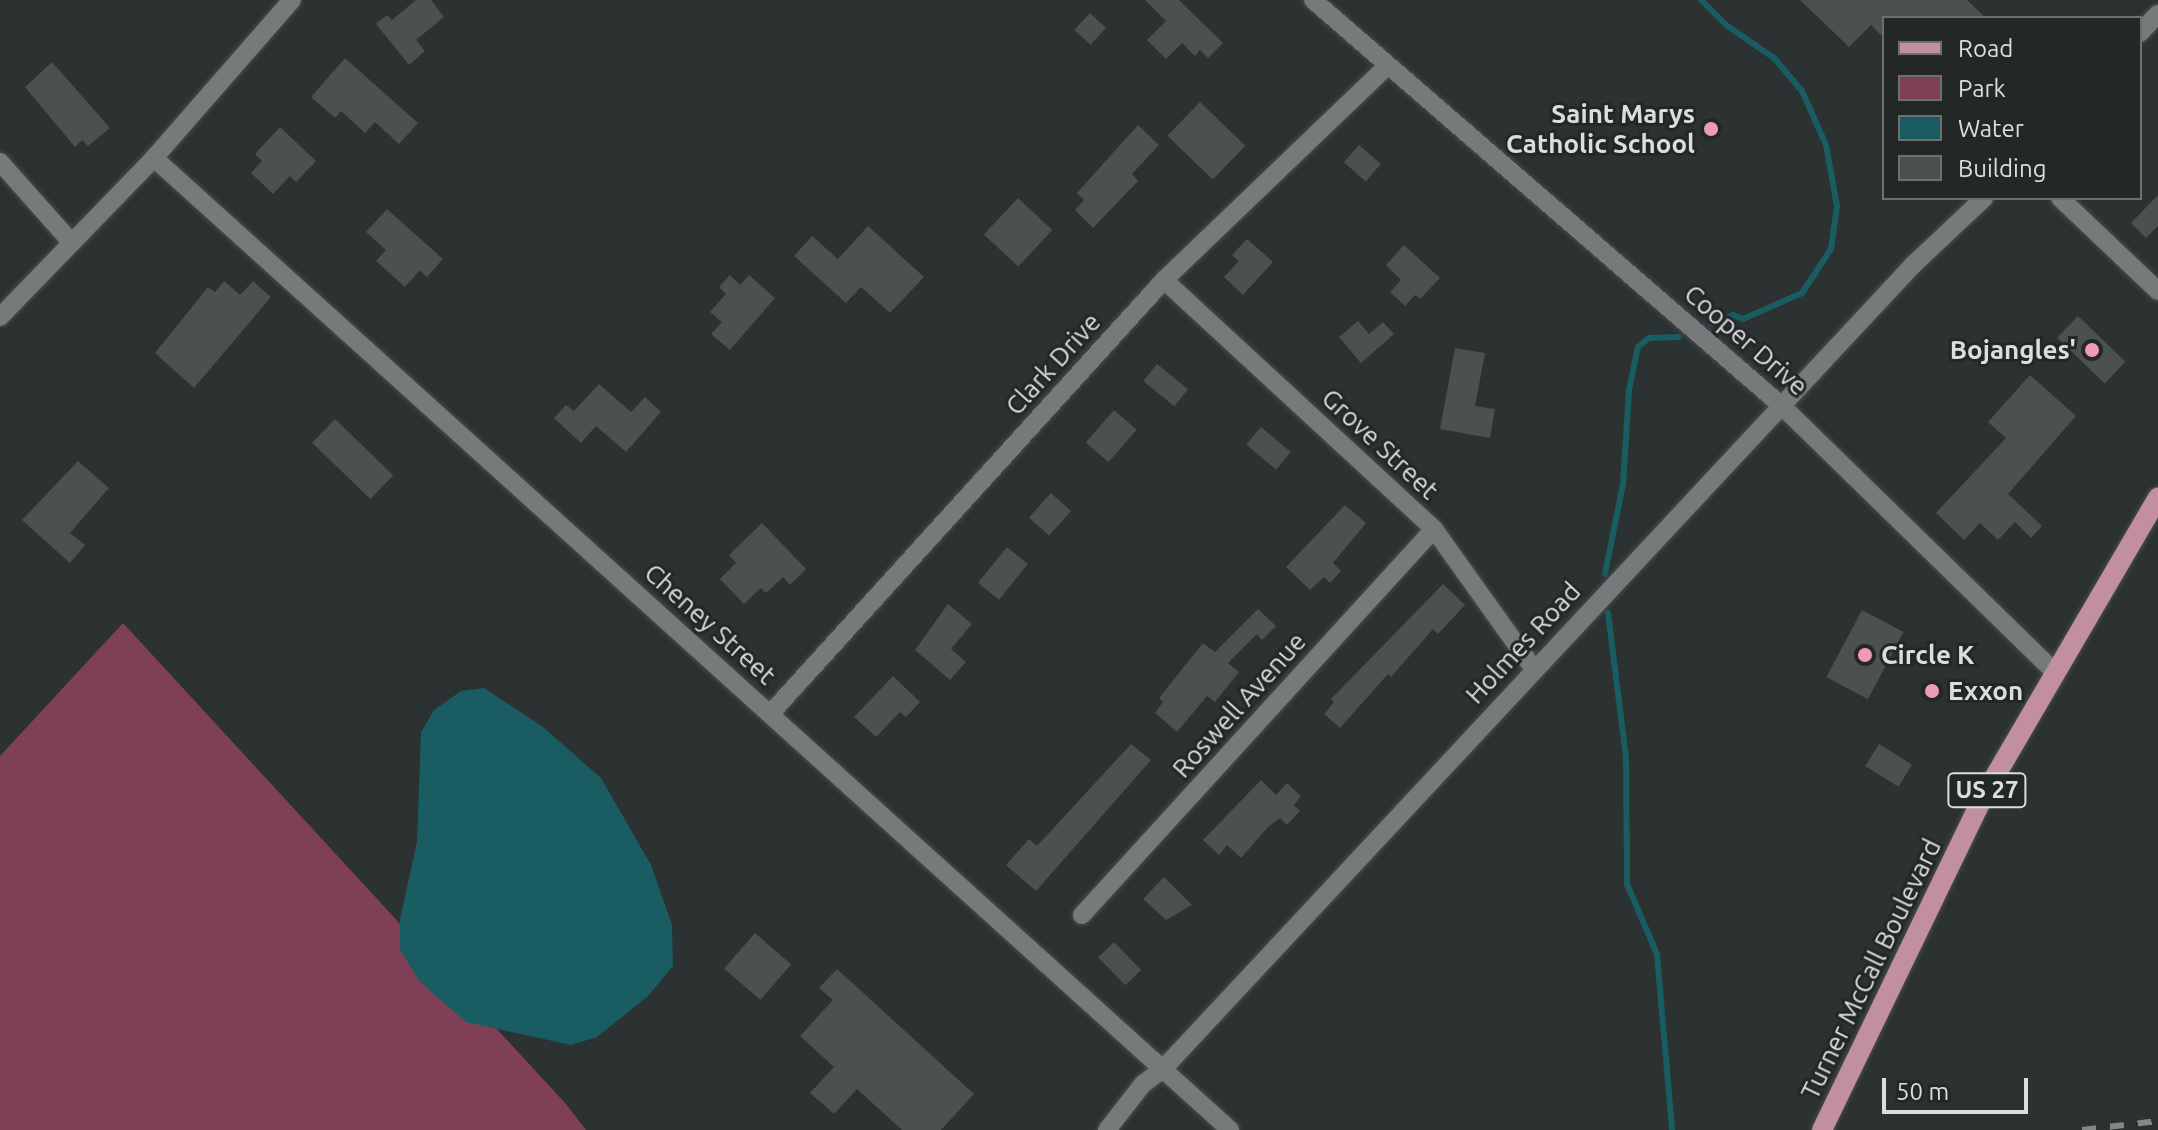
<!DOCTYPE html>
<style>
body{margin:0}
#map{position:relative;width:2158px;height:1130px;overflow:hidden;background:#2c3132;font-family:Ubuntu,sans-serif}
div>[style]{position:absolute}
.green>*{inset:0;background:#7e3f57}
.water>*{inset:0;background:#195d62}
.stream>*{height:6px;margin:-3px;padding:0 3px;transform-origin:3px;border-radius:3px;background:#195d62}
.building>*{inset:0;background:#4b5051;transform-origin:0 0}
.roads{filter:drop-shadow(0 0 2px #484c4d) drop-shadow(0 0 2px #484c4d)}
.street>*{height:18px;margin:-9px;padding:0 9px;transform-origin:9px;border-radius:9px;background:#757b7b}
.primary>*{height:20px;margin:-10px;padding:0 10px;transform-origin:10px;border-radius:10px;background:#c28fa1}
.rail>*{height:6px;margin-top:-3px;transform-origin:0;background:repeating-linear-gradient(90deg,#838787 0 14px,transparent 0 28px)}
.dots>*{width:22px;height:22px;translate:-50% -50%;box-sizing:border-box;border:4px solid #232728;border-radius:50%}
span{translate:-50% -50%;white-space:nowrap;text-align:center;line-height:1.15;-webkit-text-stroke:6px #232728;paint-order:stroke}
.shield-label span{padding:2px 6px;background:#232728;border:2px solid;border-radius:6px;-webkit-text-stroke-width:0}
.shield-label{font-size:24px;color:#dbdede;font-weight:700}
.poi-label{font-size:26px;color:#dbdede;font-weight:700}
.right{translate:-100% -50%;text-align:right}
.left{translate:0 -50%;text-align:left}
.street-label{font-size:26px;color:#dbdede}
.legend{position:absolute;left:1882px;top:16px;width:260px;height:184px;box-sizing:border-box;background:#232728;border:2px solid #6d7071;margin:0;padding:10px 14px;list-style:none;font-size:24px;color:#dbdede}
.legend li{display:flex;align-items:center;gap:16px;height:40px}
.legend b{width:40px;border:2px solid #6d7071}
.scale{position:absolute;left:1882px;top:1078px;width:146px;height:36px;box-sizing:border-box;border:4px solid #dbdede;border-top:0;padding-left:10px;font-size:24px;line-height:28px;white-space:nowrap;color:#dbdede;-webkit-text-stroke:6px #232728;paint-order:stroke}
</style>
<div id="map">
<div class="green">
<div style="clip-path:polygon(123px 623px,566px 1104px,586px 1130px,0 1130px,0 756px)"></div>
</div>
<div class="water">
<div style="clip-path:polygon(484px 688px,543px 727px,601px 778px,651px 865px,672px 925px,673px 966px,648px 996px,597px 1037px,571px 1045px,466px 1022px,420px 982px,400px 950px,400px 919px,417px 842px,421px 732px,434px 710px,461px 691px)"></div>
</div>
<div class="stream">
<div style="left:1701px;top:0;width:35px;rotate:45deg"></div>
<div style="left:1726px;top:25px;width:58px;rotate:34.5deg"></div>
<div style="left:1774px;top:58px;width:43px;rotate:49.7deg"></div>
<div style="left:1802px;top:91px;width:59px;rotate:66deg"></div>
<div style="left:1826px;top:145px;width:62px;rotate:79.8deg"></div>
<div style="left:1837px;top:206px;width:43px;rotate:97.9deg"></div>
<div style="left:1831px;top:249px;width:53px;rotate:123.4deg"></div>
<div style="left:1802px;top:293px;width:64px;rotate:156.2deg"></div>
<div style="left:1743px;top:319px;width:11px;rotate:-158deg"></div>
<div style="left:1733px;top:315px;width:23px;rotate:157deg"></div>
<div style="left:1605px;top:574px;width:92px;rotate:-78.7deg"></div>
<div style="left:1623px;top:484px;width:94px;rotate:-86.3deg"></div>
<div style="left:1629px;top:390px;width:44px;rotate:-78.2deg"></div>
<div style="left:1638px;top:347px;width:14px;rotate:-39deg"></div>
<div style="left:1649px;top:338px;width:30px;rotate:-2deg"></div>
<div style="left:1608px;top:613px;width:146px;rotate:82.9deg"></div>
<div style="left:1626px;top:758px;width:126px;rotate:89.5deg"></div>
<div style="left:1627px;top:884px;width:76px;rotate:66.8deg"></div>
<div style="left:1657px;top:954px;width:177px;rotate:85.1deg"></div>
</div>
<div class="building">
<div style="clip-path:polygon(416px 0,431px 0,444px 17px,416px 40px,425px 51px,409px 65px,376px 24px,387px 15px,392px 20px)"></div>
<div style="clip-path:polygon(1145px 0,1179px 0,1223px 43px,1208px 58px,1200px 50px,1195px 56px,1182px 43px,1166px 59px,1147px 40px,1166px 21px)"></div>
<div style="clip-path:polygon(1800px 0,1967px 0,1986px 18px,1884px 18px,1884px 38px,1871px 25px,1849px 47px)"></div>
<div style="left:1090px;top:13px;width:22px;height:23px;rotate:43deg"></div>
<div style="clip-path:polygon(345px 58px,418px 123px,399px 144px,375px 122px,365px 133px,341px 111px,335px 118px,311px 97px)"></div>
<div style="clip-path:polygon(52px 62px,110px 128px,88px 146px,82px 140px,75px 147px,25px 87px)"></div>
<div style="left:1200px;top:102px;width:63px;height:47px;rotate:44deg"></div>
<div style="clip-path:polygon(1138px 125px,1159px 145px,1132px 174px,1138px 181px,1093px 228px,1075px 210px,1084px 200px,1077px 193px)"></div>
<div style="clip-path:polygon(280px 127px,316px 161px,296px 182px,290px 176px,273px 194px,251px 173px,262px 161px,255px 154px)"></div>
<div style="left:1359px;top:145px;width:29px;height:23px;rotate:41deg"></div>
<div style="clip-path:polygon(2158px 195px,2158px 226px,2146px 238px,2131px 223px)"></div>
<div style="left:1018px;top:198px;width:47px;height:50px;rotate:43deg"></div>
<div style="clip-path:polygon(387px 209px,443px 259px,427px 277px,420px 270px,405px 287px,376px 261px,386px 250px,366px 232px)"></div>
<div style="clip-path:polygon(868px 226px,924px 277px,890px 313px,861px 287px,846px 303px,794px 256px,812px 236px,838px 259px)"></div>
<div style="clip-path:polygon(1247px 239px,1273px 262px,1243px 295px,1224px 277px,1239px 261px,1232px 255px)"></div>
<div style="clip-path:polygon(1404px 245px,1440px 278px,1420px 299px,1415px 295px,1405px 306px,1390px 292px,1401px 280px,1386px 265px)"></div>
<div style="clip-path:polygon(730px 275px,740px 285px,749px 275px,775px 298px,730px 350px,711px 334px,722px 322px,710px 312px,726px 294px,719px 287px)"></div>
<div style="clip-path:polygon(224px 281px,240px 295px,253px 281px,271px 297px,194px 388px,155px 353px,208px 287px,215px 292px)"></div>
<div style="left:2078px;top:316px;width:66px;height:30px;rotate:44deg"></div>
<div style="clip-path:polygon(1358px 321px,1369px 334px,1383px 322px,1394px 334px,1361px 363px,1339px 337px)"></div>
<div style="clip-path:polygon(1455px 348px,1485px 353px,1475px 406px,1495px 409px,1490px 438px,1440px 429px)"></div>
<div style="left:1157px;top:364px;width:40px;height:22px;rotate:39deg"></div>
<div style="clip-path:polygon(2030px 375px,2076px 416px,2008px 494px,2042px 526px,2031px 538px,2015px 522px,1998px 540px,1980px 523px,1964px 540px,1936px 513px,2006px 438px,1988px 422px)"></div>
<div style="clip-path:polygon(599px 384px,631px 412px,645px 397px,661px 412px,626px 452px,596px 426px,581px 443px,554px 418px,566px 405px,574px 411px)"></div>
<div style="left:1114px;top:410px;width:30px;height:43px;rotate:41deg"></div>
<div style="left:335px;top:419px;width:81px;height:33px;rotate:44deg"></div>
<div style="left:1261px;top:427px;width:39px;height:23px;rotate:40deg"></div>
<div style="clip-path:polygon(78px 461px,109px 488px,70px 533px,85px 545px,70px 563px,22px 520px)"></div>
<div style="left:1051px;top:493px;width:27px;height:33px;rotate:42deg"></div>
<div style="clip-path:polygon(1345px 505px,1366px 523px,1333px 563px,1341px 571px,1330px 583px,1324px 577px,1310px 590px,1286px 567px)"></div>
<div style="clip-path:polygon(762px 523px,806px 569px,790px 585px,783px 577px,766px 593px,761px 588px,744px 604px,720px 579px,736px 563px,729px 555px)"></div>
<div style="left:1007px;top:547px;width:27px;height:46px;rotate:39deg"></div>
<div style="clip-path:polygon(1443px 584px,1465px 605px,1438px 634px,1433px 629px,1391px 677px,1388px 674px,1340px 728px,1324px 714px,1334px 702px,1331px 699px)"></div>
<div style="clip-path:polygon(948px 604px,972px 624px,951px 649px,966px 662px,950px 680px,915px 650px)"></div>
<div style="clip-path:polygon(1258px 609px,1276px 626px,1262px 640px,1257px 634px,1228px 663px,1239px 672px,1215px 702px,1207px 696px,1177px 732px,1155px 713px,1163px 702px,1159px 698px,1203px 643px,1215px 652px)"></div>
<div style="left:1862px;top:610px;width:47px;height:76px;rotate:28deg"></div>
<div style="clip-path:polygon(893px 676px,920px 702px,906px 717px,900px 712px,876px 737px,854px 717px)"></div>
<div style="clip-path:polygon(1131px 744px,1151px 760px,1036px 891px,1006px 865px,1029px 839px,1037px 846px)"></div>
<div style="left:1879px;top:744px;width:39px;height:26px;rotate:32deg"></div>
<div style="clip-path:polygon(1261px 780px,1276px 795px,1287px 783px,1301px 796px,1294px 805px,1300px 811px,1287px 825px,1280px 818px,1268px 827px,1241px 858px,1227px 845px,1219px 855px,1203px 840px)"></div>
<div style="clip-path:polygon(1164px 877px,1192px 905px,1166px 920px,1143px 899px)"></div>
<div style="left:755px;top:933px;width:48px;height:47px;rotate:41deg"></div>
<div style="left:1114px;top:942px;width:39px;height:22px;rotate:46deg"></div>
<div style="clip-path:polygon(837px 969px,974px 1094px,941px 1130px,902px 1130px,857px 1089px,834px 1114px,810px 1093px,834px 1067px,800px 1036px,833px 1000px,819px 988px)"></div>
</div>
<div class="roads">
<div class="street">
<div style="left:1313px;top:0;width:622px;rotate:40.89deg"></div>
<div style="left:1783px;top:407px;width:378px;rotate:44.3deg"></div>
<div style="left:2140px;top:33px;width:26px;rotate:-47deg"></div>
<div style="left:154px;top:158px;width:1450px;rotate:42.09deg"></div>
<div style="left:0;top:162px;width:108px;rotate:48.4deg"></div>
<div style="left:2060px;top:198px;width:135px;rotate:43.5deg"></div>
<div style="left:1164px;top:280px;width:367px;rotate:42.7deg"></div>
<div style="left:1434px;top:529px;width:172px;rotate:54.5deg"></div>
<div style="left:0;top:317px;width:221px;rotate:-45.9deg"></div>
<div style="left:154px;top:158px;width:210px;rotate:-48.9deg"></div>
<div style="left:771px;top:713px;width:585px;rotate:-47.77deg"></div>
<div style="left:1164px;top:280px;width:310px;rotate:-43.8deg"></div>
<div style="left:1082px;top:915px;width:522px;rotate:-47.64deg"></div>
<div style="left:1107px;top:1130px;width:58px;rotate:-52deg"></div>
<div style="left:1143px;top:1084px;width:25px;rotate:-37deg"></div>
<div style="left:1163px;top:1069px;width:1100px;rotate:-46.99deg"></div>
<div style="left:1913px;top:265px;width:98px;rotate:-43.3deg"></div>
</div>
<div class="primary">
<div style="left:1822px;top:1130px;width:370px;rotate:-64.2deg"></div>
<div style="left:1983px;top:797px;width:347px;rotate:-59.7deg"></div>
</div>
</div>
<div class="rail">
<div style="left:2082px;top:1130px;width:77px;rotate:-6.8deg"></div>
</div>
<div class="dots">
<div style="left:1711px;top:129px;background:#ef9ab8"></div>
<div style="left:2092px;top:350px;background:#ef9ab8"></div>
<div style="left:1865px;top:655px;background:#ef9ab8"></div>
<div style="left:1932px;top:691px;background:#ef9ab8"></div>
</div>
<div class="shield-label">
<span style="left:1987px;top:790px">US 27</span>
</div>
<div class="poi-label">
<span class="right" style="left:1695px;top:129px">Saint Marys<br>Catholic School</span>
<span class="right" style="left:2076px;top:350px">Bojangles'</span>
<span class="left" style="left:1881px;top:655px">Circle K</span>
<span class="left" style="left:1948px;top:691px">Exxon</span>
</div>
<div class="street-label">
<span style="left:1746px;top:340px;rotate:41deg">Cooper Drive</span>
<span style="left:1053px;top:364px;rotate:-48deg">Clark Drive</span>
<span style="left:1380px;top:444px;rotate:43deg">Grove Street</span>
<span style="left:710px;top:624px;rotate:42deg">Cheney Street</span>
<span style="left:1523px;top:643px;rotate:-47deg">Holmes Road</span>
<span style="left:1239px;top:705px;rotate:-48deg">Roswell Avenue</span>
<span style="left:1871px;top:969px;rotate:-64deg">Turner McCall Boulevard</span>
</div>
<ul class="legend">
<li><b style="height:10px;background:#c28fa1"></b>Road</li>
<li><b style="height:22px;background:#7e3f57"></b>Park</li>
<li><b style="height:22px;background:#195d62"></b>Water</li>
<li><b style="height:22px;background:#4b5051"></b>Building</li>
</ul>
<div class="scale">50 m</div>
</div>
